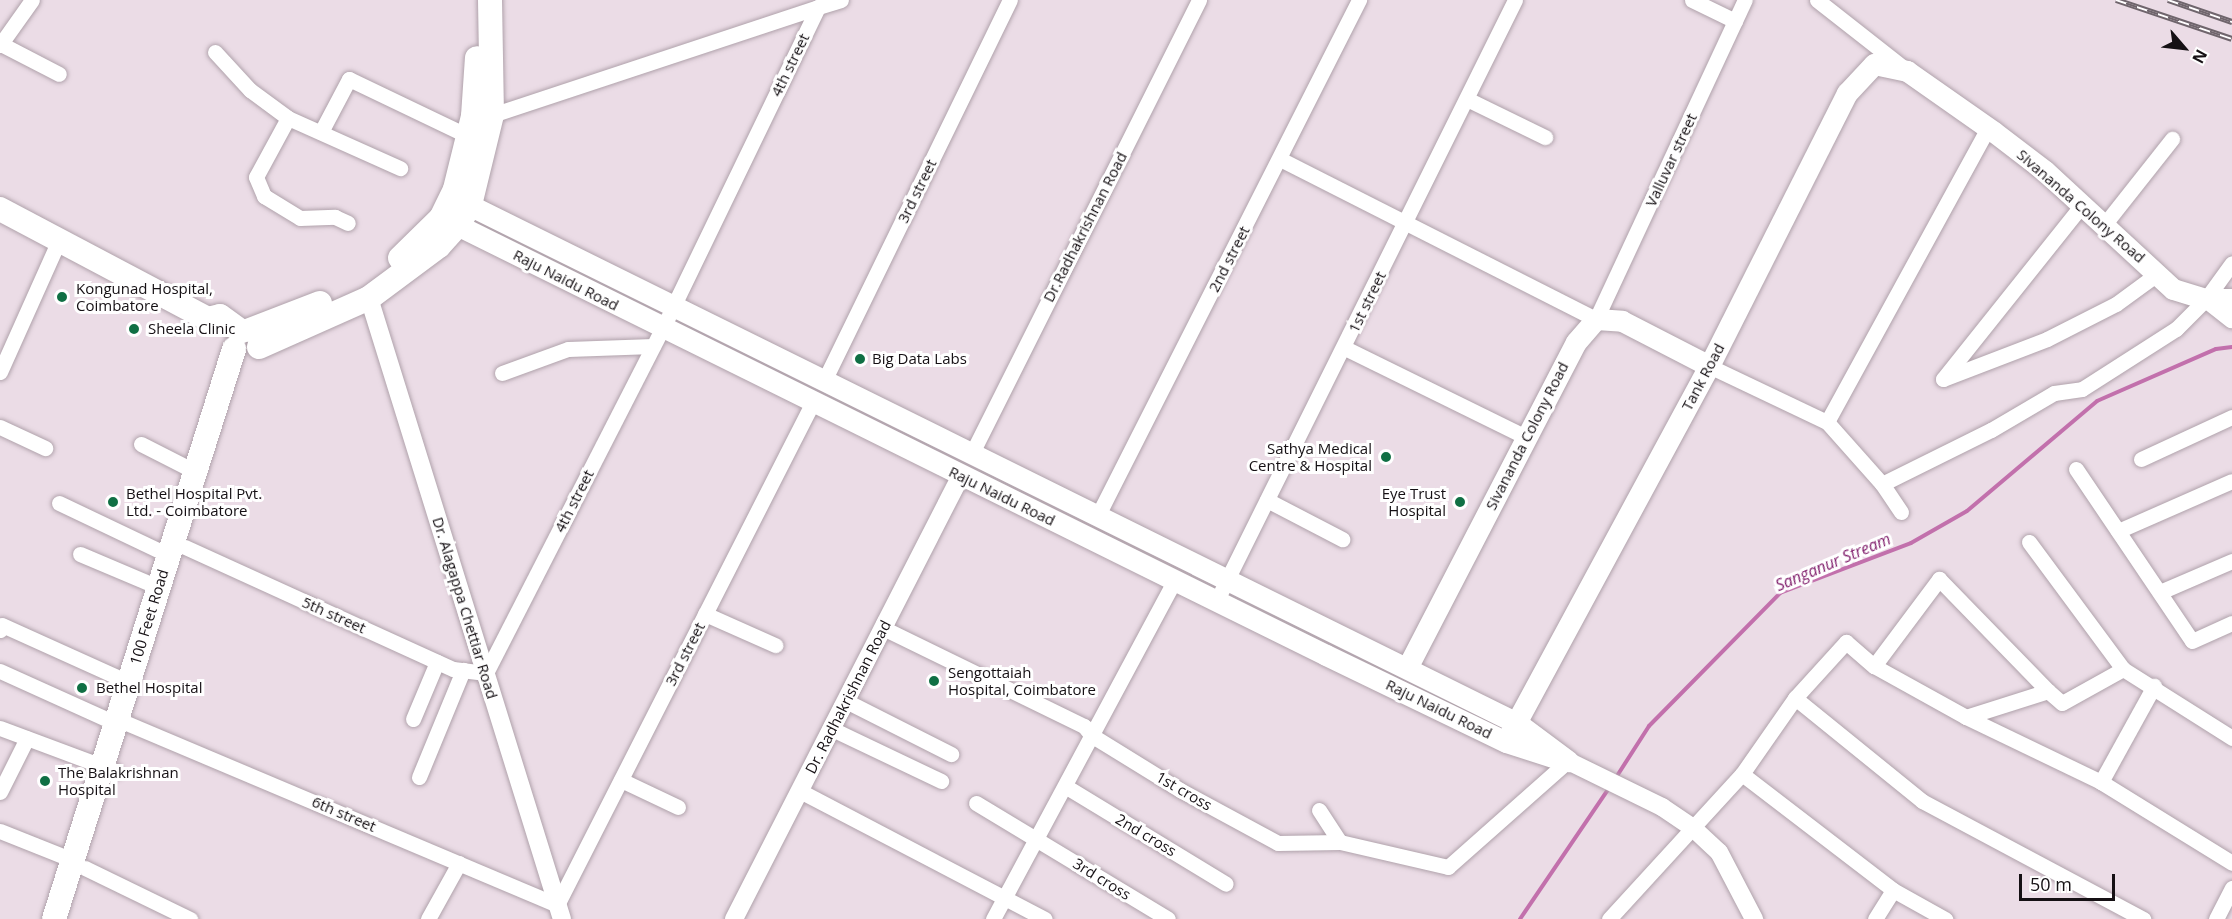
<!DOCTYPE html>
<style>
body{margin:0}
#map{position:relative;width:2232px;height:919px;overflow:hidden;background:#ebdce6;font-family:"Open Sans",sans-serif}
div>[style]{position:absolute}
.stream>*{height:4px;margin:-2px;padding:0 2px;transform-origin:2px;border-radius:2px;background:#c270ac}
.roads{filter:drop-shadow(0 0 2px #b0a2ab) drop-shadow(0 0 2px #b0a2ab)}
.minor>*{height:15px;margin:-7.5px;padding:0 7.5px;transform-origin:7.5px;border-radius:7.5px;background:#fff}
.tertiary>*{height:18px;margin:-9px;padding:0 9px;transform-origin:9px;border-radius:9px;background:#fff}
.secondary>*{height:21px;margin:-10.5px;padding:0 10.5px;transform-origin:10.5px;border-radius:10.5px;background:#fff}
.primary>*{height:24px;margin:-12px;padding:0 12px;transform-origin:12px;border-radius:12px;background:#fff}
.rail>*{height:6px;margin-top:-3px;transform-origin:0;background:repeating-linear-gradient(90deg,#fff 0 11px,#6f656c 0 22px);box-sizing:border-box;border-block:2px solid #6f656c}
.dots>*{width:16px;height:16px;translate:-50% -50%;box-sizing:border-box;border:3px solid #fff;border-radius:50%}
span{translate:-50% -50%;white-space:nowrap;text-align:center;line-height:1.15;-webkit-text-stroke:6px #fff;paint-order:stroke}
.street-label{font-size:15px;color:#151014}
.poi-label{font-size:15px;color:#151014}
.left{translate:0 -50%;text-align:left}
.right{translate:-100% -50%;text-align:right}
.water-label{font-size:16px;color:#801e6c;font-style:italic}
.north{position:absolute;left:2154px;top:18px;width:60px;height:60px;-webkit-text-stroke:4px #fff;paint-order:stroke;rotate:118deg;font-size:16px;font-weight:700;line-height:24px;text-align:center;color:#151014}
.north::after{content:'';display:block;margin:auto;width:21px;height:27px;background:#151014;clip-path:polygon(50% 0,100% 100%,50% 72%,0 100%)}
.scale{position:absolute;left:2019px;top:874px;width:96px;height:27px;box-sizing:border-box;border:3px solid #151014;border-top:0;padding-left:8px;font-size:18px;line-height:21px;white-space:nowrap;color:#151014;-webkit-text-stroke:4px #fff;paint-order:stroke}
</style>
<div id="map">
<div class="stream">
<div style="left:1615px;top:779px;width:63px;rotate:-57.3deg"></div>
<div style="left:1649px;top:726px;width:187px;rotate:-45.4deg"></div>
<div style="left:1780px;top:593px;width:140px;rotate:-20.9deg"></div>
<div style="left:1911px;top:543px;width:64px;rotate:-29.7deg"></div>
<div style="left:1967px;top:511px;width:170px;rotate:-40.2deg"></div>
<div style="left:2097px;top:401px;width:130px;rotate:-23.6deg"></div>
<div style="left:2216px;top:349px;width:16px;rotate:-7deg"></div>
<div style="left:1520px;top:919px;width:158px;rotate:-55.8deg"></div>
</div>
<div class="roads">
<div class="minor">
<div style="left:1692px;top:0;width:48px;rotate:26deg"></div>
<div style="left:1817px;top:0;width:112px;rotate:38.1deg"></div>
<div style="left:1px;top:44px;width:65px;rotate:27.3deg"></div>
<div style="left:0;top:45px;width:55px;rotate:-54.6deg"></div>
<div style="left:215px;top:52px;width:52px;rotate:47.4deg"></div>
<div style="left:250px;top:90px;width:47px;rotate:36.4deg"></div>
<div style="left:288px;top:118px;width:123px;rotate:24.1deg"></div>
<div style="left:1467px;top:99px;width:87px;rotate:26deg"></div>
<div style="left:492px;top:115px;width:343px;rotate:-18.3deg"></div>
<div style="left:288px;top:118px;width:67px;rotate:118.5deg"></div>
<div style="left:256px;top:177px;width:21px;rotate:67deg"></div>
<div style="left:264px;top:196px;width:42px;rotate:31.4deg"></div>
<div style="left:300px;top:218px;width:35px;rotate:-2deg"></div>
<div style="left:335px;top:217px;width:14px;rotate:25deg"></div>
<div style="left:321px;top:132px;width:60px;rotate:-62.2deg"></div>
<div style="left:349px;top:79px;width:132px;rotate:25.6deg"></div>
<div style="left:1280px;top:159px;width:354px;rotate:26.9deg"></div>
<div style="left:1596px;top:319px;width:352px;rotate:-65deg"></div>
<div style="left:2104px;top:225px;width:110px;rotate:-51.7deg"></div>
<div style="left:1345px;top:348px;width:202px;rotate:26.2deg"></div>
<div style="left:1709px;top:366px;width:131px;rotate:25.4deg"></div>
<div style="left:1827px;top:422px;width:335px;rotate:-61.3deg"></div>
<div style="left:0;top:372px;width:147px;rotate:-65.9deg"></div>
<div style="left:502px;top:373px;width:70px;rotate:-20deg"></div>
<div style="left:568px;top:349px;width:85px;rotate:-2deg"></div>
<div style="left:1943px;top:379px;width:111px;rotate:-21deg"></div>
<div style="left:2047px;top:339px;width:77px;rotate:-26.9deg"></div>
<div style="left:2116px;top:304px;width:51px;rotate:-36.2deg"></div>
<div style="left:1943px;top:379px;width:223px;rotate:-51.4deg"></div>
<div style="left:824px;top:381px;width:424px;rotate:-64deg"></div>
<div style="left:1827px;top:422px;width:83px;rotate:48.4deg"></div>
<div style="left:0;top:427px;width:50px;rotate:25deg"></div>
<div style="left:141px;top:444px;width:59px;rotate:27deg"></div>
<div style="left:971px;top:455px;width:509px;rotate:-63.38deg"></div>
<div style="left:2141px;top:459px;width:100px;rotate:-24.8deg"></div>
<div style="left:2076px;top:469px;width:207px;rotate:56deg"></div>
<div style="left:2192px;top:641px;width:44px;rotate:-24.2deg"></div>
<div style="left:1267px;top:500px;width:85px;rotate:27.5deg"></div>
<div style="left:59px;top:503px;width:121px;rotate:25.5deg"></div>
<div style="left:1901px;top:512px;width:34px;rotate:-124deg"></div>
<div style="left:1882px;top:484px;width:122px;rotate:-26.4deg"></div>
<div style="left:1991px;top:430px;width:73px;rotate:-30.4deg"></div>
<div style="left:2054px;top:393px;width:28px;rotate:-8deg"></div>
<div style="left:2082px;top:389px;width:112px;rotate:-32.6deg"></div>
<div style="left:2176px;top:329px;width:42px;rotate:-45deg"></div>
<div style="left:2206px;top:299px;width:44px;rotate:-54.2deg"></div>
<div style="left:1097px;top:517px;width:580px;rotate:-63.13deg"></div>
<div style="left:2118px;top:531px;width:124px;rotate:-23.7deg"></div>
<div style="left:2029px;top:542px;width:158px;rotate:53.5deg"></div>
<div style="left:2123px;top:669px;width:129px;rotate:32.3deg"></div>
<div style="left:185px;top:547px;width:294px;rotate:24.5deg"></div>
<div style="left:453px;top:669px;width:33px;rotate:7deg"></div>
<div style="left:486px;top:673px;width:411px;rotate:-62.9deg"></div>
<div style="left:673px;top:307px;width:333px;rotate:-64.2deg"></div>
<div style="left:818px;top:7px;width:24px;rotate:-17deg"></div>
<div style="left:80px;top:554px;width:85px;rotate:22.9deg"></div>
<div style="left:2160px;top:592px;width:78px;rotate:-23.3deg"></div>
<div style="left:1216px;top:602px;width:672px;rotate:-63.59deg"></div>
<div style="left:705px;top:614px;width:77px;rotate:23.9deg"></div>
<div style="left:883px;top:628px;width:224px;rotate:26deg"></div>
<div style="left:1084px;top:726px;width:11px;rotate:52deg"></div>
<div style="left:1091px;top:735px;width:105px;rotate:31.7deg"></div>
<div style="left:1180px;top:790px;width:111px;rotate:28.4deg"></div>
<div style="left:1278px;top:843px;width:62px;rotate:-0.9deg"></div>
<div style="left:1340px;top:842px;width:111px;rotate:13deg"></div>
<div style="left:1448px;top:867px;width:160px;rotate:-41.5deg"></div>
<div style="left:0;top:630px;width:5px;rotate:-68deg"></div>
<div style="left:2px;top:625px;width:138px;rotate:24.3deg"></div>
<div style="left:1874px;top:666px;width:109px;rotate:-53.2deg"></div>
<div style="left:1939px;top:579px;width:156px;rotate:45.8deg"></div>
<div style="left:0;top:671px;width:126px;rotate:24.3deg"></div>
<div style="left:1795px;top:698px;width:164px;rotate:39deg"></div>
<div style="left:1922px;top:801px;width:251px;rotate:28.1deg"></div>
<div style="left:846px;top:701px;width:118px;rotate:26.8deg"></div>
<div style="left:1966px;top:717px;width:86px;rotate:-17.6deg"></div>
<div style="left:2048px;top:691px;width:18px;rotate:41deg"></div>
<div style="left:2062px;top:703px;width:70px;rotate:-29.1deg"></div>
<div style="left:117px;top:719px;width:478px;rotate:22.9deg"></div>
<div style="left:557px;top:905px;width:564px;rotate:-63.03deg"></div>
<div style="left:413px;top:719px;width:62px;rotate:-67.2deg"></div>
<div style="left:0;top:728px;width:123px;rotate:20.5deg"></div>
<div style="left:832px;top:729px;width:121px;rotate:25.5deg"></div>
<div style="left:1742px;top:774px;width:190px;rotate:37.5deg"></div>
<div style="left:1893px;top:890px;width:60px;rotate:29.1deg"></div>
<div style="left:419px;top:777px;width:116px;rotate:-67.6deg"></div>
<div style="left:621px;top:780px;width:63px;rotate:25.3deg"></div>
<div style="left:2101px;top:782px;width:110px;rotate:-61.1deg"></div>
<div style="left:1065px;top:786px;width:188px;rotate:31.3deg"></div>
<div style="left:800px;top:791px;width:276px;rotate:27.6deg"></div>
<div style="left:0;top:792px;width:60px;rotate:-63.4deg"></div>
<div style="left:976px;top:803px;width:224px;rotate:31.1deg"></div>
<div style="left:1319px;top:810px;width:38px;rotate:57deg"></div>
<div style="left:0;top:831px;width:79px;rotate:21.7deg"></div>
<div style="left:85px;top:868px;width:117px;rotate:25.9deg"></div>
<div style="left:428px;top:919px;width:64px;rotate:-61deg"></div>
<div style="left:993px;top:919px;width:383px;rotate:-61.8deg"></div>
<div style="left:1609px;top:919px;width:197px;rotate:-47.5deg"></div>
<div style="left:1742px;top:774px;width:93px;rotate:-55.1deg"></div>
<div style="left:1795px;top:698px;width:76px;rotate:-47.7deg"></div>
<div style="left:1846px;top:642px;width:37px;rotate:41deg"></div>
<div style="left:1874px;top:666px;width:105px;rotate:29deg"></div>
<div style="left:1966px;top:717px;width:150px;rotate:25.7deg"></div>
<div style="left:2101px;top:782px;width:154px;rotate:31.7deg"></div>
<div style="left:1875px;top:919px;width:34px;rotate:-58deg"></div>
<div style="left:2216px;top:919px;width:35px;rotate:-63deg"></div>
</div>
<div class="tertiary">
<div style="left:369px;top:298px;width:650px;rotate:72.74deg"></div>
<div style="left:2206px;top:299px;width:33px;rotate:38deg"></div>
<div style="left:1568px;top:761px;width:105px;rotate:26.1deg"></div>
<div style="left:1662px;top:807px;width:37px;rotate:34deg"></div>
<div style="left:1693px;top:828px;width:35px;rotate:43deg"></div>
<div style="left:1719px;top:852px;width:76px;rotate:62.4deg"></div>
<div style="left:734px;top:919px;width:499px;rotate:-62.9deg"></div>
</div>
<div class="secondary">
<div style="left:455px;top:198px;width:1185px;rotate:26.31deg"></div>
<div style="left:1517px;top:723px;width:64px;rotate:36.7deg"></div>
<div style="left:443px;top:218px;width:985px;rotate:26.33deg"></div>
<div style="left:1326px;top:655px;width:200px;rotate:25.8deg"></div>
<div style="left:1506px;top:742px;width:49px;rotate:17.7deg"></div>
<div style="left:1407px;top:668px;width:367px;rotate:-62.6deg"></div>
<div style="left:1576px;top:342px;width:30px;rotate:-49deg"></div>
<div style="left:1596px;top:319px;width:26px;rotate:4deg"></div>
<div style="left:1622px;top:321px;width:98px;rotate:27.3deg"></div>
<div style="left:1510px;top:734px;width:418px;rotate:-61.6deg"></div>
<div style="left:1709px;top:366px;width:306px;rotate:-63.2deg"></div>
<div style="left:1847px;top:93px;width:40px;rotate:-47deg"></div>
<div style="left:1874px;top:64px;width:34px;rotate:12deg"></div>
<div style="left:1907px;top:71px;width:106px;rotate:35deg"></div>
<div style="left:1994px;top:132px;width:64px;rotate:37.4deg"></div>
<div style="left:2045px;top:171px;width:174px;rotate:42.7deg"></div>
<div style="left:2173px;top:289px;width:34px;rotate:17deg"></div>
<div style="left:2206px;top:299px;width:26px"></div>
</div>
<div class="primary">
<div style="left:0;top:209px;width:235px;rotate:27.9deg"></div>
<div style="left:400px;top:258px;width:57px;rotate:-44.3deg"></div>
<div style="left:441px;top:218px;width:32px;rotate:-64deg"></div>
<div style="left:455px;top:189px;width:75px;rotate:-76.1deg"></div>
<div style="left:473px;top:116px;width:58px;rotate:-86.1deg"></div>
<div style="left:208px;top:319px;width:12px;rotate:-14deg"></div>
<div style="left:220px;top:316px;width:26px;rotate:36deg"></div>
<div style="left:250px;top:330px;width:75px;rotate:-21.1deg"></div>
<div style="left:259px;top:347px;width:120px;rotate:-24deg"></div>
<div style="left:369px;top:298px;width:87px;rotate:-36.6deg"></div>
<div style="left:439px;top:246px;width:28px;rotate:-48deg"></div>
<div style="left:458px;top:225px;width:23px;rotate:-59deg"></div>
<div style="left:470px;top:205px;width:93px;rotate:-76.3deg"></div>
<div style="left:492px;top:115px;width:115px;rotate:-91deg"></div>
<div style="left:54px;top:919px;width:598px;rotate:-72.47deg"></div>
</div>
</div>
<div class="rail">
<div style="left:2116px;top:0;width:122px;rotate:18.6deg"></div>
<div style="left:2168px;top:0;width:68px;rotate:19deg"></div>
</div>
<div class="dots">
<div style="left:62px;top:297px;background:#106f44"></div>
<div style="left:134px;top:329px;background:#106f44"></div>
<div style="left:860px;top:359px;background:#106f44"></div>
<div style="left:1386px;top:457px;background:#106f44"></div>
<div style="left:113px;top:502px;background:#106f44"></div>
<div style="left:1460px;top:502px;background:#106f44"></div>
<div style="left:934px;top:681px;background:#106f44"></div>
<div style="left:82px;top:688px;background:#106f44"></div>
<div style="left:45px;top:781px;background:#106f44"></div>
</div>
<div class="street-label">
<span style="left:790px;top:65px;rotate:-64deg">4th street</span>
<span style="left:1671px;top:160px;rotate:-65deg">Valluvar street</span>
<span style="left:917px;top:191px;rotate:-64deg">3rd street</span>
<span style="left:2081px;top:206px;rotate:41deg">Sivananda Colony Road</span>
<span style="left:1085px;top:227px;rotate:-63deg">Dr.Radhakrishnan Road</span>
<span style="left:1229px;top:259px;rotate:-63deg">2nd street</span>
<span style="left:566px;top:280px;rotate:27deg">Raju Naidu Road</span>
<span style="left:1367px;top:302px;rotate:-64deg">1st street</span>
<span style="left:1703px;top:377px;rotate:-62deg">Tank Road</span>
<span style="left:1527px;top:436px;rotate:-63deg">Sivananda Colony Road</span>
<span style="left:1002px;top:496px;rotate:26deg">Raju Naidu Road</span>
<span style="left:574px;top:501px;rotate:-63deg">4th street</span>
<span style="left:465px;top:608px;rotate:73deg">Dr. Alagappa Chettiar Road</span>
<span style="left:334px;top:615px;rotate:24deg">5th street</span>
<span style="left:149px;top:617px;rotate:-73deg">100 Feet Road</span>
<span style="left:685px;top:654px;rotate:-63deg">3rd street</span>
<span style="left:848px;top:697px;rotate:-63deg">Dr. Radhakrishnan Road</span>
<span style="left:1439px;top:709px;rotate:26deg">Raju Naidu Road</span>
<span style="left:1184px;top:791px;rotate:30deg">1st cross</span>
<span style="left:344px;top:814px;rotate:23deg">6th street</span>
<span style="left:1146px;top:835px;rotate:31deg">2nd cross</span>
<span style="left:1102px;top:879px;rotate:32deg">3rd cross</span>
</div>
<div class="poi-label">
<span class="left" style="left:76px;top:297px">Kongunad Hospital,<br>Coimbatore</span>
<span class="left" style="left:148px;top:329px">Sheela Clinic</span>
<span class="left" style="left:872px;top:359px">Big Data Labs</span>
<span class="right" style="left:1372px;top:457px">Sathya Medical<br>Centre &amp; Hospital</span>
<span class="left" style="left:126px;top:502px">Bethel Hospital Pvt.<br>Ltd. - Coimbatore</span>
<span class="right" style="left:1446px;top:502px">Eye Trust<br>Hospital</span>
<span class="left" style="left:948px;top:681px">Sengottaiah<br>Hospital, Coimbatore</span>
<span class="left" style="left:96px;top:688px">Bethel Hospital</span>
<span class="left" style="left:58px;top:781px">The Balakrishnan<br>Hospital</span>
</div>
<div class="water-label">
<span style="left:1833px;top:562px;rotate:-23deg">Sanganur Stream</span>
</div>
<div class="north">N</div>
<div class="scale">50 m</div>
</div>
